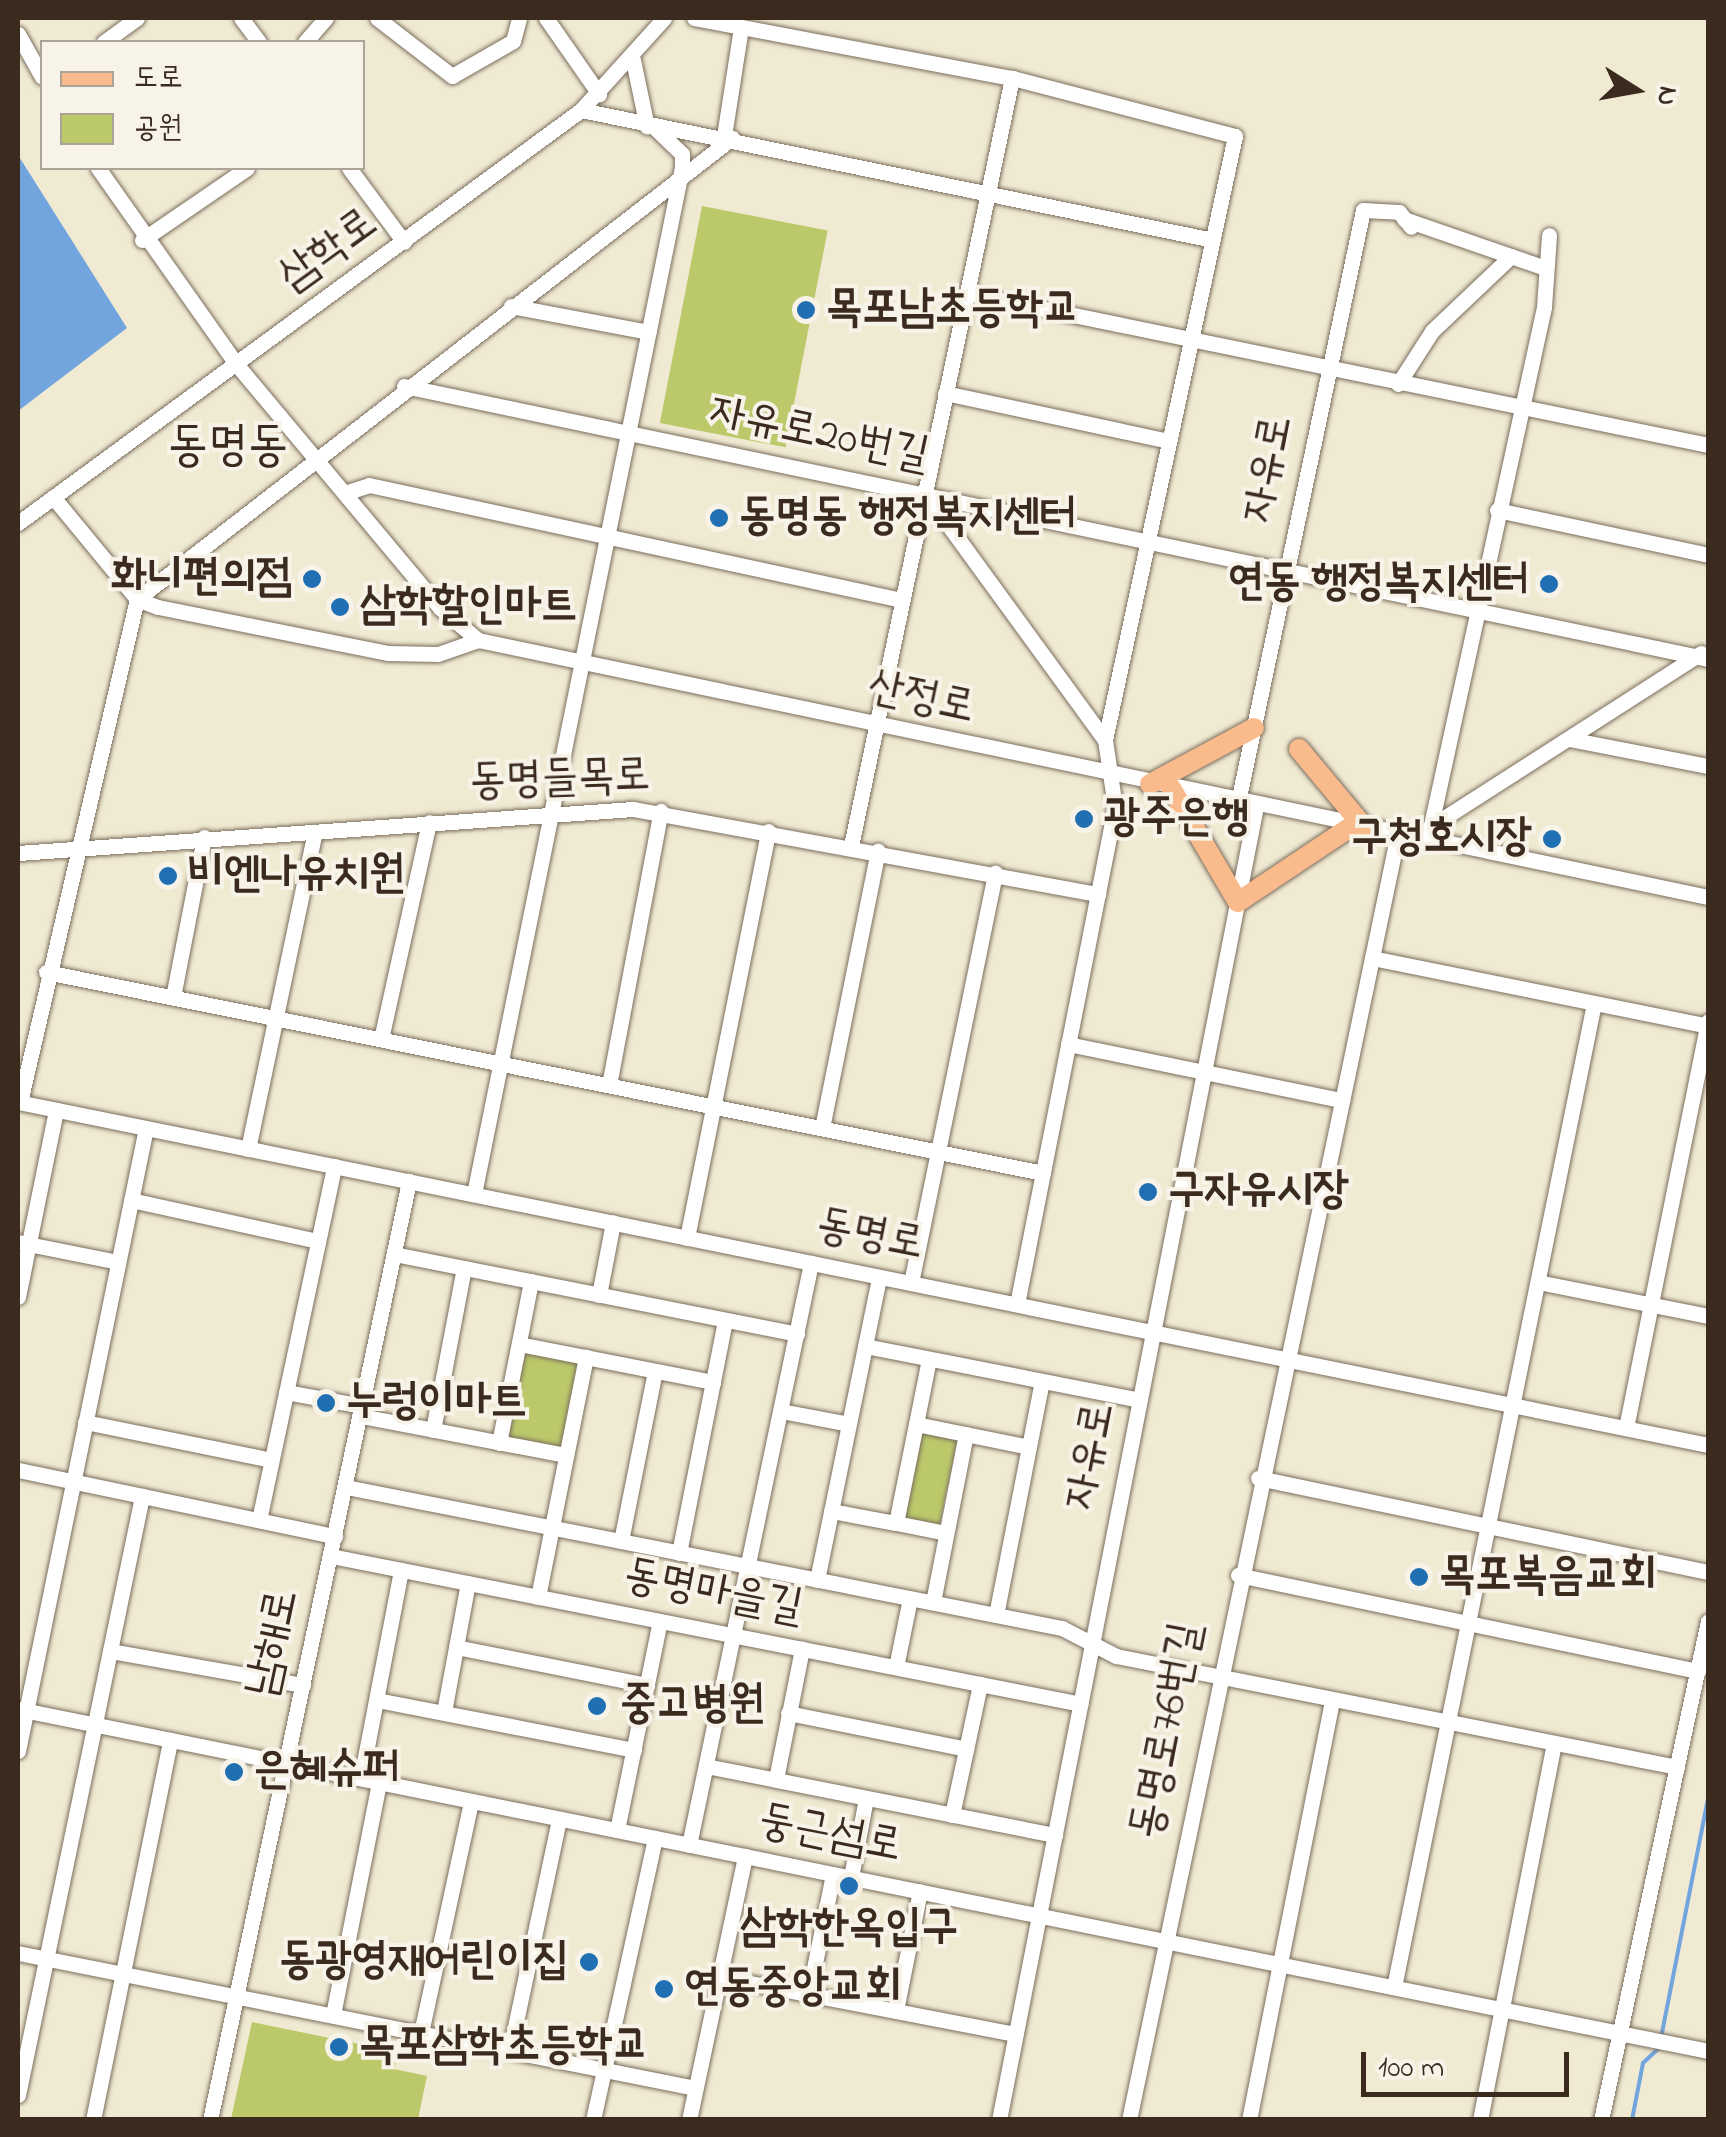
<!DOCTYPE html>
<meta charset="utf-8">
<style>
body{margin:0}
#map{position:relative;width:1726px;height:2137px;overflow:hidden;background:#f1ead3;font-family:"Indie Flower","Poor Story",sans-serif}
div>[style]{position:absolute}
.green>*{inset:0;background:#bcc96b;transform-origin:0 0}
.water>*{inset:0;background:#72a4dd}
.stream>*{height:4px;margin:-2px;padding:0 2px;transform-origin:2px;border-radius:2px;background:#72a4dd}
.roads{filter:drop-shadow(0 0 2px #7b6d5d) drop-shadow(0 0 2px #7b6d5d)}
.minor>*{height:15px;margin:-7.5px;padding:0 7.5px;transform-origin:7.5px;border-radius:7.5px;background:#fff}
.major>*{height:20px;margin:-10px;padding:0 10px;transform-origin:10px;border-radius:10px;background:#fabb8c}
.dots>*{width:28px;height:28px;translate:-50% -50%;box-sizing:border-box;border:5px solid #f7f3e8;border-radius:50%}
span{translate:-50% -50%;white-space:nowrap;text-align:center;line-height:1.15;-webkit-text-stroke:8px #f7f3e8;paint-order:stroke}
.street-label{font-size:45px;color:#3b2a1e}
.poi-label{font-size:45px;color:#3b2a1e;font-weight:700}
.left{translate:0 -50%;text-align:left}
.right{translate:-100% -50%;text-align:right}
.quarter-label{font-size:50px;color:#3b2a1e}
.frame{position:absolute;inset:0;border:20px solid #3b2a1e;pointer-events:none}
.legend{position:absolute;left:40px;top:40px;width:325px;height:130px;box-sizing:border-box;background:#f7f3e8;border:2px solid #aca397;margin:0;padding:12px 18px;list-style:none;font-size:30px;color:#3b2a1e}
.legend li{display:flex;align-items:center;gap:20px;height:50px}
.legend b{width:50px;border:2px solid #aca397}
.north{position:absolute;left:1586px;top:40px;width:100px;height:100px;-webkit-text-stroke:8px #f7f3e8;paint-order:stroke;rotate:101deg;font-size:28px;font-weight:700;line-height:40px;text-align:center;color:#3b2a1e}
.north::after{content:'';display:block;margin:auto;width:35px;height:45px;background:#3b2a1e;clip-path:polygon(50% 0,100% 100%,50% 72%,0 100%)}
.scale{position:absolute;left:1361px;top:2052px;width:208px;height:45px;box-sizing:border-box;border:5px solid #3b2a1e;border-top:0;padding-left:12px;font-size:30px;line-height:35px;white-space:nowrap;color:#3b2a1e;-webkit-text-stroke:8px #f7f3e8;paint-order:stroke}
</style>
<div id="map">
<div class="green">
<div style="left:702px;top:206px;width:128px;height:221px;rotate:11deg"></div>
<div style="left:521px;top:1349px;width:60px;height:93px;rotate:11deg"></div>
<div style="left:919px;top:1429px;width:40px;height:93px;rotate:12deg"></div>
<div style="clip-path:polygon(252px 2022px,398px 2052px,394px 2069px,427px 2076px,418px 2119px,231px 2119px)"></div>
</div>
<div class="water">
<div style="clip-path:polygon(18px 155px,127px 328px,18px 411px)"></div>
</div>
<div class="stream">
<div style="left:1661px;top:2038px;width:245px;rotate:-78.9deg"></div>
<div style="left:1632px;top:2120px;width:58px;rotate:-79.1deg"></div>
<div style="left:1643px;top:2063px;width:22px;rotate:-43deg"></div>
</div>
<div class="roads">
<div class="minor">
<div style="left:241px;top:18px;width:30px;rotate:53deg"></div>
<div style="left:377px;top:18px;width:95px;rotate:37.7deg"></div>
<div style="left:452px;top:76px;width:70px;rotate:-29.8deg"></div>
<div style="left:513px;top:41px;width:24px;rotate:-75deg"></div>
<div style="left:546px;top:18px;width:93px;rotate:55.1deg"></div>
<div style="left:694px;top:18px;width:324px;rotate:10.7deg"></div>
<div style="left:1012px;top:78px;width:230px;rotate:14.6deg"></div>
<div style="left:1235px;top:136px;width:618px;rotate:102.15deg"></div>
<div style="left:18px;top:34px;width:49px;rotate:60.8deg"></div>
<div style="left:104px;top:42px;width:41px;rotate:-36deg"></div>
<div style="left:305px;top:42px;width:32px;rotate:-49deg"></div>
<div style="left:633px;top:60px;width:68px;rotate:78.2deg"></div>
<div style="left:581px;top:110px;width:645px;rotate:11.62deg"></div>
<div style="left:724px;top:136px;width:110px;rotate:-81.1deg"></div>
<div style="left:98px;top:168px;width:241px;rotate:54.8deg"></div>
<div style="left:237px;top:365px;width:317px;rotate:50.1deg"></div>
<div style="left:440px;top:608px;width:50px;rotate:40.1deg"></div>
<div style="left:478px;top:640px;width:1257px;rotate:11.8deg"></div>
<div style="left:349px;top:168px;width:92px;rotate:53.4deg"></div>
<div style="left:1404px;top:219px;width:147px;rotate:19.1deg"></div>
<div style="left:142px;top:240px;width:127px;rotate:-34.4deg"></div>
<div style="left:966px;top:293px;width:757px;rotate:11.58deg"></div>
<div style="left:511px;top:306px;width:140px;rotate:10.7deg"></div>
<div style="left:1398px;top:384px;width:63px;rotate:-57.3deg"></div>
<div style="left:1432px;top:331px;width:109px;rotate:-43.5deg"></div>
<div style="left:404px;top:386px;width:1332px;rotate:11.82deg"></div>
<div style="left:945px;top:393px;width:229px;rotate:12.1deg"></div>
<div style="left:348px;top:492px;width:22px;rotate:-18deg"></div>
<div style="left:369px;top:485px;width:545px;rotate:12.18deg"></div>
<div style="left:927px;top:496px;width:302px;rotate:53.9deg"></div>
<div style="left:1105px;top:740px;width:68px;rotate:81.5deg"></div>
<div style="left:1115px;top:807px;width:507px;rotate:101.15deg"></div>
<div style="left:53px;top:497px;width:132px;rotate:50.5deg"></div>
<div style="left:137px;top:599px;width:22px;rotate:21deg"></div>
<div style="left:158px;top:607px;width:235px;rotate:11.3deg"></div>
<div style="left:388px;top:653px;width:50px;rotate:1.1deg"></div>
<div style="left:438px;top:654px;width:42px;rotate:-19.3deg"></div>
<div style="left:1497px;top:510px;width:216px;rotate:12deg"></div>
<div style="left:18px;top:523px;width:698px;rotate:-36.26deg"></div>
<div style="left:581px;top:110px;width:124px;rotate:-47.9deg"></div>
<div style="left:1569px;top:739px;width:142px;rotate:11deg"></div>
<div style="left:1238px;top:802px;width:605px;rotate:-78.08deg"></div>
<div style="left:1363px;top:210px;width:36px;rotate:3deg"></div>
<div style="left:1399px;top:212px;width:19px;rotate:51deg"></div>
<div style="left:1431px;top:825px;width:530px;rotate:-77.69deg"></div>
<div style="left:1544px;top:307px;width:72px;rotate:-86deg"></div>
<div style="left:1430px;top:827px;width:322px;rotate:-32.7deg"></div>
<div style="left:851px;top:846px;width:785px;rotate:-78.16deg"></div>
<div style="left:18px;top:853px;width:617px;rotate:-4.09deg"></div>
<div style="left:633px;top:809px;width:473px;rotate:10.4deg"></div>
<div style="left:1372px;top:958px;width:343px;rotate:11.4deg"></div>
<div style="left:46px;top:972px;width:1017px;rotate:11.4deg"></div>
<div style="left:173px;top:997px;width:163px;rotate:-79deg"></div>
<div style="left:381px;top:1039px;width:222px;rotate:-77.5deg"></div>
<div style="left:1068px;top:1044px;width:280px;rotate:11.6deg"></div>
<div style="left:609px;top:1085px;width:279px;rotate:-79.3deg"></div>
<div style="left:18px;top:1102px;width:1724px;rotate:11.47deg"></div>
<div style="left:20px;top:1102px;width:516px;rotate:-76.91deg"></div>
<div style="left:137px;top:599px;width:753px;rotate:-37.77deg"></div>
<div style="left:822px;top:1128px;width:283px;rotate:-78.6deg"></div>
<div style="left:248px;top:1149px;width:324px;rotate:-78.1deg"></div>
<div style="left:474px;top:1194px;width:1048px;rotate:-78.55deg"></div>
<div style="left:682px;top:167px;width:13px;rotate:-90deg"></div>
<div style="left:682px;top:154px;width:37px;rotate:-136deg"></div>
<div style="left:131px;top:1200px;width:191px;rotate:12.4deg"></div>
<div style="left:687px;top:1238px;width:415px;rotate:-78.7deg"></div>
<div style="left:18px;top:1242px;width:102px;rotate:11.3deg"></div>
<div style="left:394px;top:1254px;width:411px;rotate:11.2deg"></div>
<div style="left:1538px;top:1282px;width:173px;rotate:11.3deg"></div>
<div style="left:911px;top:1283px;width:419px;rotate:-78.4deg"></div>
<div style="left:599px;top:1295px;width:74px;rotate:-79.1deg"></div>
<div style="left:18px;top:1297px;width:191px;rotate:-78.5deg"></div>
<div style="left:519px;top:1344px;width:198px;rotate:11.1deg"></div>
<div style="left:865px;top:1346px;width:280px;rotate:11.1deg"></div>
<div style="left:286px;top:1392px;width:77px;rotate:10.4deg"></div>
<div style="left:781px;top:1411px;width:69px;rotate:10.8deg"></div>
<div style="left:361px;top:1416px;width:209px;rotate:10.8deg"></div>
<div style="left:85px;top:1422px;width:190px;rotate:11.5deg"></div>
<div style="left:916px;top:1424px;width:66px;rotate:-78.7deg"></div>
<div style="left:1626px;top:1428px;width:415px;rotate:-78.6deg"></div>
<div style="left:433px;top:1430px;width:165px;rotate:-79.2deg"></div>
<div style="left:499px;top:1443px;width:165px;rotate:-78.8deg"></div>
<div style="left:18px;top:1470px;width:324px;rotate:11.8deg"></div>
<div style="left:1258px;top:1478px;width:460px;rotate:11.8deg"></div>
<div style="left:346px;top:1487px;width:730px;rotate:11.14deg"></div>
<div style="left:1062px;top:1628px;width:61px;rotate:27.4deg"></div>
<div style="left:1116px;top:1656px;width:572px;rotate:11.19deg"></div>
<div style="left:831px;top:1511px;width:66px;rotate:10.5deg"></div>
<div style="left:896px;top:1523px;width:101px;rotate:-78.6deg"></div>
<div style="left:916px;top:1424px;width:115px;rotate:11.5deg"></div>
<div style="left:259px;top:1520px;width:362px;rotate:-78deg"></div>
<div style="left:896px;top:1523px;width:51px;rotate:11.3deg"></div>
<div style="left:621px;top:1541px;width:173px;rotate:-78.7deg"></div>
<div style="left:679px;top:1553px;width:237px;rotate:-78.8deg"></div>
<div style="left:331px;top:1556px;width:764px;rotate:11.16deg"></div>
<div style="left:1238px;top:1575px;width:470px;rotate:11.8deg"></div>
<div style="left:817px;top:1580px;width:309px;rotate:-78.4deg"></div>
<div style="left:538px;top:1597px;width:245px;rotate:-78.7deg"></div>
<div style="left:933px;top:1602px;width:171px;rotate:-78.9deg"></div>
<div style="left:996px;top:1615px;width:238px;rotate:-78.9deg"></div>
<div style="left:456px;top:1647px;width:195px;rotate:11.3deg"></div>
<div style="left:110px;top:1651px;width:196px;rotate:10deg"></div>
<div style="left:896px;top:1667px;width:70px;rotate:-78.5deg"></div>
<div style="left:377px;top:1700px;width:262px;rotate:11deg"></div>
<div style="left:18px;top:1709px;width:1724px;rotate:11.44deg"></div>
<div style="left:444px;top:1712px;width:131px;rotate:-79.5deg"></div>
<div style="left:788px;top:1713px;width:182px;rotate:11.4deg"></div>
<div style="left:18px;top:1751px;width:636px;rotate:-78.39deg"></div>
<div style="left:706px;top:1766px;width:356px;rotate:11.2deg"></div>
<div style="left:361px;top:1778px;width:212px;rotate:-79.1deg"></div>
<div style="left:776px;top:1779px;width:133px;rotate:-78.7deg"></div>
<div style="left:952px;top:1815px;width:134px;rotate:-77.9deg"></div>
<div style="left:617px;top:1830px;width:213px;rotate:-78.4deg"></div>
<div style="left:689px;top:1845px;width:595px;rotate:-78.16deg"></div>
<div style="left:851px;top:1877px;width:80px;rotate:-79.2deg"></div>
<div style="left:18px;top:1953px;width:690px;rotate:11.28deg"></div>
<div style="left:719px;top:1977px;width:302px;rotate:10.9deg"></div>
<div style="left:1394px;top:1987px;width:1004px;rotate:-78.51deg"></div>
<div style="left:809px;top:1993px;width:121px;rotate:-78.6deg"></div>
<div style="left:896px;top:2010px;width:121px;rotate:-78.6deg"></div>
<div style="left:333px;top:2015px;width:237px;rotate:-78.8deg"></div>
<div style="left:421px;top:2033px;width:237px;rotate:-77.8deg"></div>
<div style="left:510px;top:2050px;width:236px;rotate:-78deg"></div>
<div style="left:18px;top:2095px;width:612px;rotate:-78.3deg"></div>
<div style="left:93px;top:2120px;width:388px;rotate:-78.5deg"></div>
<div style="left:210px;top:2120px;width:960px;rotate:-78.03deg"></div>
<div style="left:593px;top:2120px;width:289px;rotate:-77.6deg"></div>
<div style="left:689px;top:2120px;width:270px;rotate:-78deg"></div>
<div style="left:999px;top:2120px;width:1339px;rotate:-78.93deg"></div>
<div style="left:1129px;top:2120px;width:1314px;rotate:-78.19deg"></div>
<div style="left:1249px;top:2120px;width:428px;rotate:-78.8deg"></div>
<div style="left:1480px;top:2120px;width:384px;rotate:-78.9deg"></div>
<div style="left:1601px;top:2120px;width:510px;rotate:-77.9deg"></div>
</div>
<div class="major">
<div style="left:1299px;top:749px;width:102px;rotate:50.2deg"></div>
<div style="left:1150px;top:784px;width:118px;rotate:-28.3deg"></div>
<div style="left:1171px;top:788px;width:132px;rotate:59.6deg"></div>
<div style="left:1238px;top:902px;width:137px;rotate:-33.7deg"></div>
</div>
</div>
<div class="dots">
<div style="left:806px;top:310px;background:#1f6fb2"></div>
<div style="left:719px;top:518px;background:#1f6fb2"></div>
<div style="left:312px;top:579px;background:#1f6fb2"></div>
<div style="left:1549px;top:584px;background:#1f6fb2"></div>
<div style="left:340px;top:607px;background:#1f6fb2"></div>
<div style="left:1084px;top:819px;background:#1f6fb2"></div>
<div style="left:1552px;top:839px;background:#1f6fb2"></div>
<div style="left:168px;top:876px;background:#1f6fb2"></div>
<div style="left:1148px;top:1192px;background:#1f6fb2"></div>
<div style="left:326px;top:1403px;background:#1f6fb2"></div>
<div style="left:1419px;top:1577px;background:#1f6fb2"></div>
<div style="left:597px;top:1706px;background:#1f6fb2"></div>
<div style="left:234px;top:1772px;background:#1f6fb2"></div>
<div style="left:849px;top:1886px;background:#1f6fb2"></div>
<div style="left:589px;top:1962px;background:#1f6fb2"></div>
<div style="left:664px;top:1989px;background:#1f6fb2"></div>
<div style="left:339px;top:2047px;background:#1f6fb2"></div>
</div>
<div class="street-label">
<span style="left:329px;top:251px;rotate:-36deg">삼학로</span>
<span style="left:819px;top:435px;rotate:12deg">자유로20번길</span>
<span style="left:1269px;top:469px;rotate:-79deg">자유로</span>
<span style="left:921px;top:699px;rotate:12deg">산정로</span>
<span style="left:560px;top:780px;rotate:-2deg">동명들목로</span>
<span style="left:870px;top:1236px;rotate:11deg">동명로</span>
<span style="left:1091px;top:1456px;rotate:-79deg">자유로</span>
<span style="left:713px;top:1593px;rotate:11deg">동명마을길</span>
<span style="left:274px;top:1643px;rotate:-78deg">남해로</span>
<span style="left:1168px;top:1731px;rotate:-79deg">동명로76번길</span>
<span style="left:830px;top:1835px;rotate:11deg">둥근섬로</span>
</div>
<div class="poi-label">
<span class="left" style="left:826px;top:310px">목포남초등학교</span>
<span class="left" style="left:739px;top:518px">동명동 행정복지센터</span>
<span class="right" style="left:292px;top:579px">화니편의점</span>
<span class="right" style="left:1529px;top:584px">연동 행정복지센터</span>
<span class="left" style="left:360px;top:607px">삼학할인마트</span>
<span class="left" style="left:1104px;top:819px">광주은행</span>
<span class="right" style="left:1532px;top:839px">구청호시장</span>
<span class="left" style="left:188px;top:876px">비엔나유치원</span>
<span class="left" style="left:1168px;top:1192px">구자유시장</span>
<span class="left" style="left:346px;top:1403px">누렁이마트</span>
<span class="left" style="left:1439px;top:1577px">목포복음교회</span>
<span class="left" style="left:620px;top:1706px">중고병원</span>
<span class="left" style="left:254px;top:1772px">은혜슈퍼</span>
<span style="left:849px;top:1929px">삼학한옥입구</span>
<span class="right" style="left:569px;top:1962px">동광영재어린이집</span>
<span class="left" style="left:684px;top:1989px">연동중앙교회</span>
<span class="left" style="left:359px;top:2047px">목포삼학초등학교</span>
</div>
<div class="quarter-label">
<span style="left:228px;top:447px">동명동</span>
</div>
<div class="frame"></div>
<ul class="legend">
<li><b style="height:12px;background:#fabb8c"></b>도로</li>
<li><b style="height:28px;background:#bcc96b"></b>공원</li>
</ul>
<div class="north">N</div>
<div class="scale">100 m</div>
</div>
